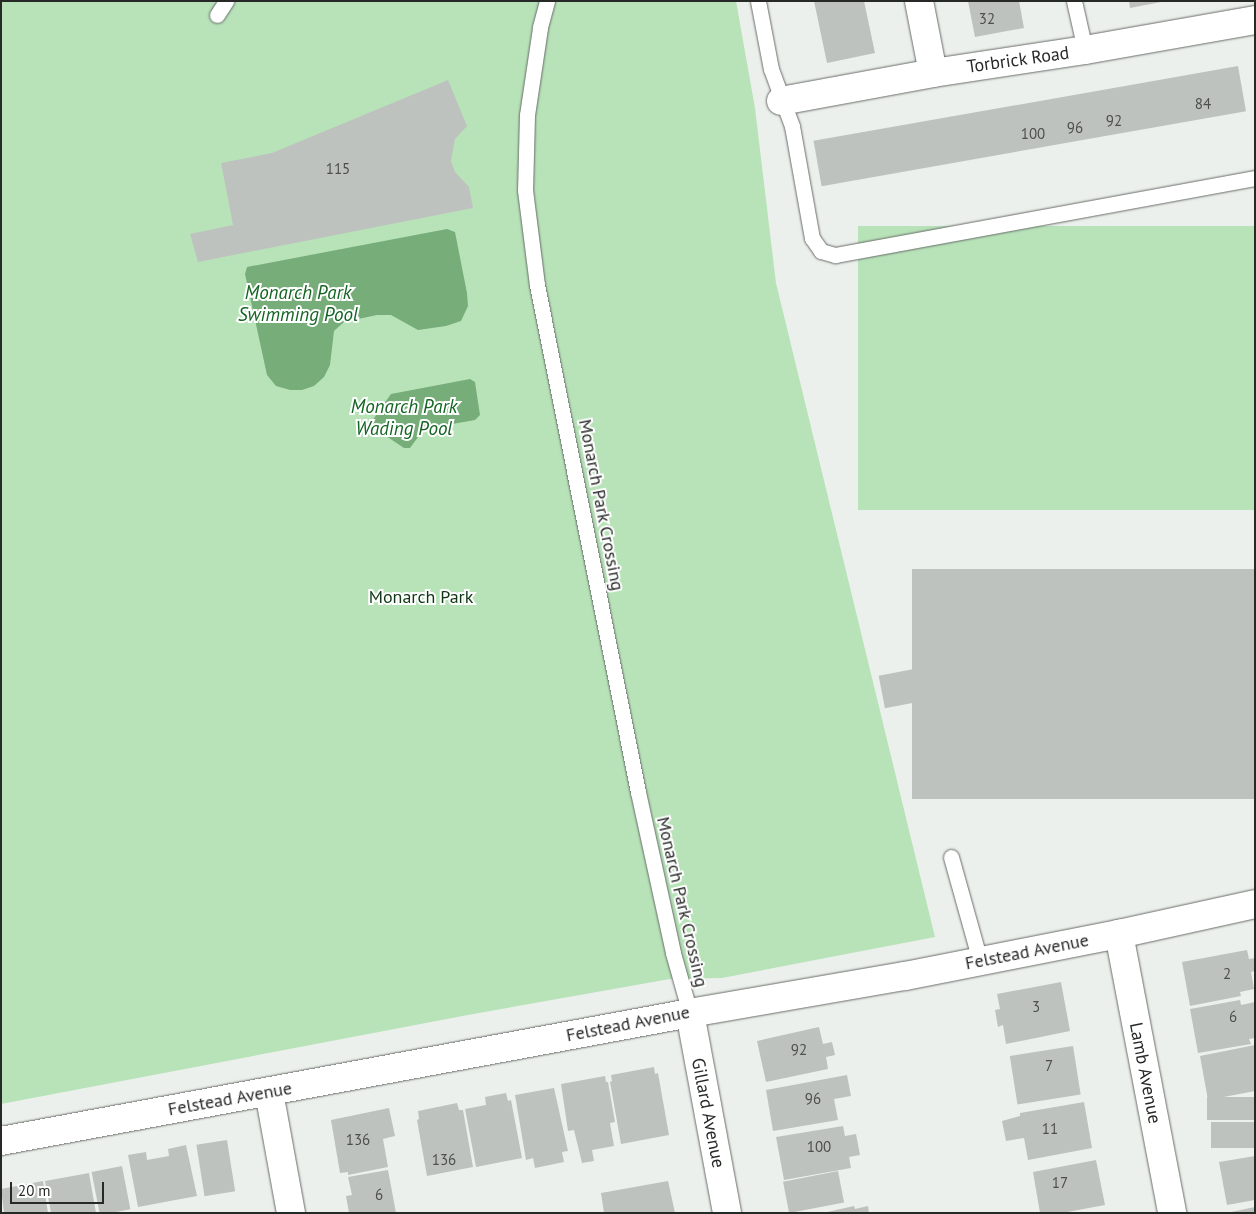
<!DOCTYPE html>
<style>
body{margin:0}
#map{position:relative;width:1256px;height:1214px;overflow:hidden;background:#ecf0ec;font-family:"PT Sans",sans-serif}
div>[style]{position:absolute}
.green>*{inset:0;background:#b8e3b9;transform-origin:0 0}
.water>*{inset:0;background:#76ad79}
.building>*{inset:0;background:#bec2be;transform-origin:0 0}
.roads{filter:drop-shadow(0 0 1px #696d69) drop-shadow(0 0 1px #696d69)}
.service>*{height:15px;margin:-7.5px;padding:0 7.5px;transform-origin:7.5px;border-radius:7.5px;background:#fff}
.minor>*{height:28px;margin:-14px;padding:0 14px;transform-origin:14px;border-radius:14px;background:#fff}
span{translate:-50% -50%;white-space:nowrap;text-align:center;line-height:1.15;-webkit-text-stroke:4px #fff;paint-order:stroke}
.number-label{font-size:15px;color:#4d4f4d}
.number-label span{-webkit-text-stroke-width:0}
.street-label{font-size:18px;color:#272927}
.park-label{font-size:18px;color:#0f3714}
.water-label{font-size:19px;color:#136422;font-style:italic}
.frame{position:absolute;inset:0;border:2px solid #272927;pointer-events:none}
.scale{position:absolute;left:10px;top:1182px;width:94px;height:22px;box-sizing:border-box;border:2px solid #272927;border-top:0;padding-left:6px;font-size:15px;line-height:18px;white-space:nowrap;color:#272927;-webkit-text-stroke:4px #fff;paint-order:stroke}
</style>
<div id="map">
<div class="green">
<div style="clip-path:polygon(1px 1px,736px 1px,755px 108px,776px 283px,935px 937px,722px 978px,670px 979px,468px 1015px,1px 1104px)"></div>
<div style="left:1255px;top:226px;width:284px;height:397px;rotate:90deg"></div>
</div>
<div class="water">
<div style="clip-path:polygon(447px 229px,455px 232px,467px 293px,468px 306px,461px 321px,446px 326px,418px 330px,391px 315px,377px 315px,344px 322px,334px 331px,330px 365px,324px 377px,314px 386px,302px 390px,290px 390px,276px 386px,267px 375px,245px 274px,247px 267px)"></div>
<div style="clip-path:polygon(470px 379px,475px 382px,480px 415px,475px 420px,424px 429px,410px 448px,404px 448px,374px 428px,372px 421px,391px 394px)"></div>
</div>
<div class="building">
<div style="clip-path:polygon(814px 1px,864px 1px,875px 53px,827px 63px)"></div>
<div style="clip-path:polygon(968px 1px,1019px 1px,1024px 28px,975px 37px)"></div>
<div style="clip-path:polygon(1129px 1px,1161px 1px,1161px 2px,1130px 8px)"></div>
<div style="left:1238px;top:66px;width:46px;height:431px;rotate:80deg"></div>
<div style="clip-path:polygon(448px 80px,467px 126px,455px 139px,451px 161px,455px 172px,469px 187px,473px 208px,198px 262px,190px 234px,233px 225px,221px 163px,272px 153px)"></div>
<div style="left:1255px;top:569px;width:230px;height:343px;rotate:90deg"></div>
<div style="left:914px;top:669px;width:33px;height:36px;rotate:79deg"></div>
<div style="clip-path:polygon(1247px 950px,1249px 959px,1255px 958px,1255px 971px,1251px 972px,1254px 989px,1240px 992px,1241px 996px,1190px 1006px,1182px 962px)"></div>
<div style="clip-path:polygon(1061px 982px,1070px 1031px,1006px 1044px,1003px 1025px,998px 1027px,995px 1010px,1000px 1009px,997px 994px)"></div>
<div style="clip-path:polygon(1240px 1000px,1241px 1005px,1255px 1002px,1255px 1038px,1249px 1039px,1251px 1044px,1198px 1053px,1190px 1009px)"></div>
<div style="clip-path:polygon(819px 1027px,823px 1044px,832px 1042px,835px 1055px,826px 1057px,828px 1069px,766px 1082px,757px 1041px)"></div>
<div style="clip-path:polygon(1255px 1045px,1255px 1091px,1208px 1100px,1200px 1056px)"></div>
<div style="left:1073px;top:1046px;width:49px;height:64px;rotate:81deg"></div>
<div style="clip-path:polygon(654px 1067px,655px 1074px,658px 1073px,669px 1135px,621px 1144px,610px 1082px,612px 1081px,611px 1075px)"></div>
<div style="clip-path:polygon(847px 1075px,851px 1096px,834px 1099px,838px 1120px,773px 1131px,766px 1090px)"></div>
<div style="clip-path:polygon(605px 1076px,606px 1082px,608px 1082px,615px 1122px,610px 1123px,614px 1146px,592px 1150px,594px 1161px,582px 1163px,574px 1130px,568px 1131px,561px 1084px)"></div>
<div style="clip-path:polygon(554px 1088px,568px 1151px,562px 1152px,564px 1162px,535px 1168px,533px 1158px,526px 1160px,515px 1095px)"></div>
<div style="clip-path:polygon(506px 1093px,508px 1101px,511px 1100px,522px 1158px,476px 1167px,465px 1109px,486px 1105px,485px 1097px)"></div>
<div style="left:1255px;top:1097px;width:23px;height:48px;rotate:90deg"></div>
<div style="clip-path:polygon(1084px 1102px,1092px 1148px,1028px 1160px,1024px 1138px,1006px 1141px,1002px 1121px,1020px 1116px,1020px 1113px)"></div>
<div style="clip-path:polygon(457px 1103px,459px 1110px,463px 1110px,473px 1167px,427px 1176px,417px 1120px,419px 1119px,418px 1111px)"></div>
<div style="clip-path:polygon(389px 1108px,395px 1136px,383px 1139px,388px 1167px,348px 1175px,348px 1172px,340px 1173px,331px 1120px)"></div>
<div style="left:1255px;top:1122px;width:26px;height:44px;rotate:90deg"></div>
<div style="clip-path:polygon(843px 1126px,845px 1136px,856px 1134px,860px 1155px,849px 1157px,851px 1168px,784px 1180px,776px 1137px)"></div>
<div style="left:227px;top:1140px;width:52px;height:31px;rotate:81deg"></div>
<div style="clip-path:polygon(186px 1145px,197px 1196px,138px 1207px,128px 1155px,146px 1152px,147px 1160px,169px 1156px,168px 1149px)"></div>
<div style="clip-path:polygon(1255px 1156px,1255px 1200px,1227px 1205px,1219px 1162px)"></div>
<div style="clip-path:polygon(1096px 1160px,1105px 1205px,1062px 1213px,1040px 1213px,1033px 1172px)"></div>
<div style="left:122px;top:1166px;width:44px;height:31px;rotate:79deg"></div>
<div style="clip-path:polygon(388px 1170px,396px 1213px,349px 1213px,346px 1196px,352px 1195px,348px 1177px)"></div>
<div style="left:838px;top:1171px;width:32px;height:56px;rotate:79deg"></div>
<div style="clip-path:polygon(89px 1173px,96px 1213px,51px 1213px,45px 1181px)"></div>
<div style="clip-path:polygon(43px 1181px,48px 1213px,4px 1213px,1px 1189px)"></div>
<div style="clip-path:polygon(668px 1181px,675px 1213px,604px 1213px,601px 1193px)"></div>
<div style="clip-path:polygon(854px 1206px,855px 1209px,868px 1206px,869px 1213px,823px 1213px)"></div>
<div style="clip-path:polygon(1255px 1207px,1255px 1213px,1231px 1213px,1231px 1212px)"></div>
</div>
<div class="roads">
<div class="service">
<div style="left:547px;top:1px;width:28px;rotate:105deg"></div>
<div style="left:540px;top:28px;width:88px;rotate:98.5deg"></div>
<div style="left:527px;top:115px;width:75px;rotate:91.5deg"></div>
<div style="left:525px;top:190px;width:96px;rotate:82.8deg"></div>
<div style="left:537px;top:285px;width:517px;rotate:78.73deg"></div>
<div style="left:638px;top:792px;width:165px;rotate:77.7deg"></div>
<div style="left:673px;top:953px;width:62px;rotate:74.2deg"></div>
<div style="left:758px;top:1px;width:69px;rotate:79.2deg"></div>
<div style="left:771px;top:69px;width:61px;rotate:69.8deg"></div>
<div style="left:792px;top:126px;width:114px;rotate:79.9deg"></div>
<div style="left:812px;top:238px;width:16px;rotate:55deg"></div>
<div style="left:821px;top:251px;width:15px;rotate:16deg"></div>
<div style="left:835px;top:255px;width:427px;rotate:-10.4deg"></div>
<div style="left:1074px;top:1px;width:50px;rotate:77.3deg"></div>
<div style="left:217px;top:15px;width:17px;rotate:-57deg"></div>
<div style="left:951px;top:857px;width:108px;rotate:74.4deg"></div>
</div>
<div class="minor">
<div style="left:919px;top:1px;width:73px;rotate:79deg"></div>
<div style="left:781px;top:101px;width:155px;rotate:-10.4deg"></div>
<div style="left:933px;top:73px;width:154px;rotate:-8.6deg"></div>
<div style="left:1085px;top:50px;width:173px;rotate:-10deg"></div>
<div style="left:1119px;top:934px;width:284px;rotate:79.2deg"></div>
<div style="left:690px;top:1013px;width:203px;rotate:79.5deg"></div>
<div style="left:269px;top:1092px;width:123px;rotate:79.7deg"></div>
<div style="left:1px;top:1141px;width:701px;rotate:-10.52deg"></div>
<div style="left:690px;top:1013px;width:218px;rotate:-9.8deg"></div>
<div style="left:905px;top:976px;width:218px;rotate:-11.1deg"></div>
<div style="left:1119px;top:934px;width:139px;rotate:-12.4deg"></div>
</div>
</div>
<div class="number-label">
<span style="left:987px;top:19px">32</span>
<span style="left:1203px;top:104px">84</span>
<span style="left:1114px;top:121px">92</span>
<span style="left:1075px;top:128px">96</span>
<span style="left:1033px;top:134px">100</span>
<span style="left:338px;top:169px">115</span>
<span style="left:1227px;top:974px">2</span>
<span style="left:1036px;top:1007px">3</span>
<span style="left:1233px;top:1017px">6</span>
<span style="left:799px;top:1050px">92</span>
<span style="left:1049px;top:1066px">7</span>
<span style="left:813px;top:1099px">96</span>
<span style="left:1050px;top:1129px">11</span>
<span style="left:358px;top:1140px">136</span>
<span style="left:819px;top:1147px">100</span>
<span style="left:444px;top:1160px">136</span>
<span style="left:1060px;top:1183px">17</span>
<span style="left:379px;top:1195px">6</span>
</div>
<div class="street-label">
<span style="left:1018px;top:60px;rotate:-8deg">Torbrick Road</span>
<span style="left:601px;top:505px;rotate:79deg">Monarch Park Crossing</span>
<span style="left:682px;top:902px;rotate:77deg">Monarch Park Crossing</span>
<span style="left:1027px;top:952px;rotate:-11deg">Felstead Avenue</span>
<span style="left:628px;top:1024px;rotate:-11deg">Felstead Avenue</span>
<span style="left:1145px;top:1073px;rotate:79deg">Lamb Avenue</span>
<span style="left:230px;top:1099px;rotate:-10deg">Felstead Avenue</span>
<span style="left:708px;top:1113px;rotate:79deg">Gillard Avenue</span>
</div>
<div class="park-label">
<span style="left:421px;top:597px">Monarch Park</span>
</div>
<div class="water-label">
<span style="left:298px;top:304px">Monarch Park<br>Swimming Pool</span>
<span style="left:404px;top:418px">Monarch Park<br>Wading Pool</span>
</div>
<div class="frame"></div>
<div class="scale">20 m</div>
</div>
